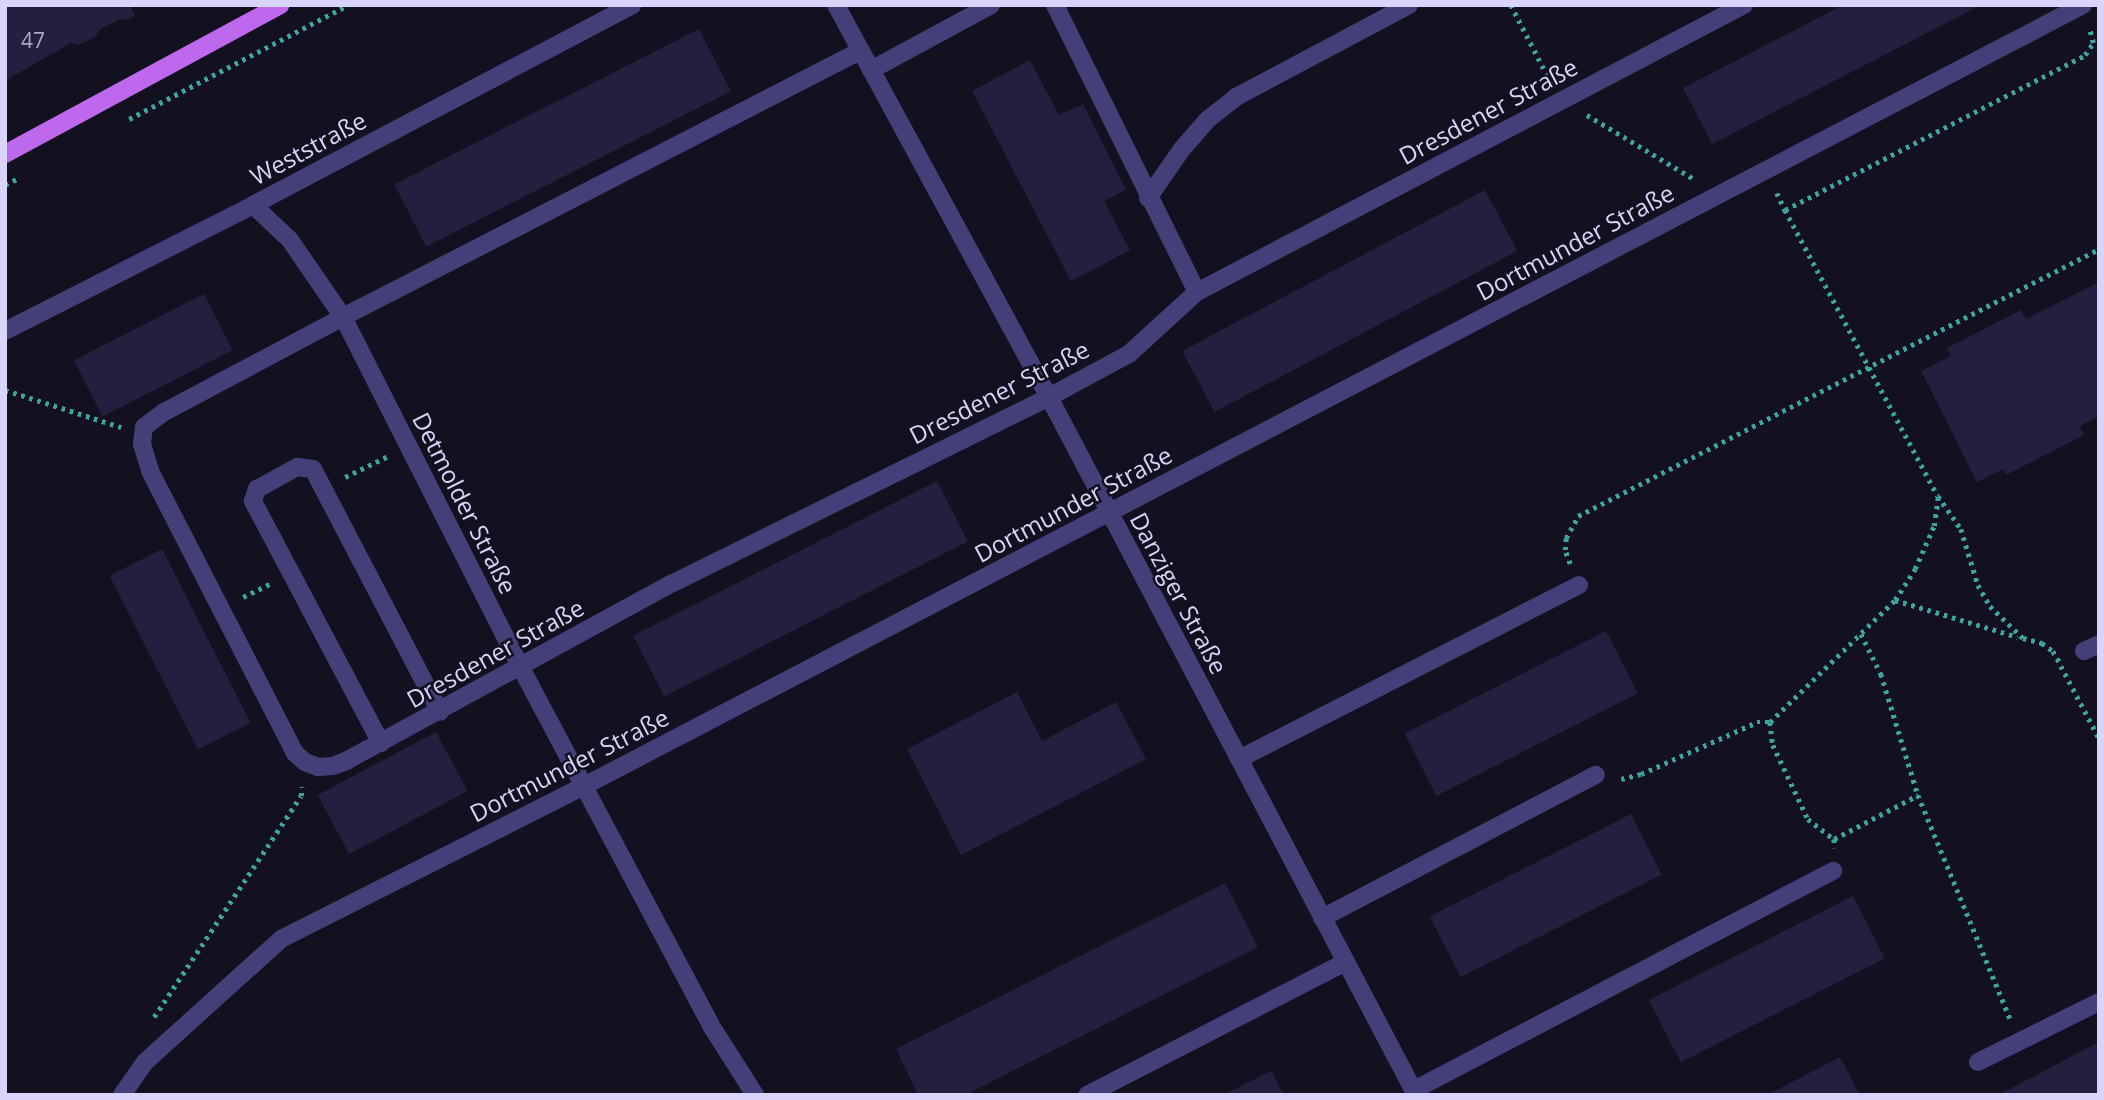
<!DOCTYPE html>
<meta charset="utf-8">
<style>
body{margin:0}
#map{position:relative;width:2104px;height:1100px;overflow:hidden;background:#131020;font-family:"Open Sans",sans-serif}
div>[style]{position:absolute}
.building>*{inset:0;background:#251e3e;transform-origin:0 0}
.path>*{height:4.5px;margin-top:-2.25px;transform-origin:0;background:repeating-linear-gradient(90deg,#3ca5a0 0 3.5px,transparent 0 8.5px)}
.minor>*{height:18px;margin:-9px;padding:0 9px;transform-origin:9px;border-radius:9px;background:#434079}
.major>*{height:18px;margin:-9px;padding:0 9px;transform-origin:9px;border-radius:9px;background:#bd68ed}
span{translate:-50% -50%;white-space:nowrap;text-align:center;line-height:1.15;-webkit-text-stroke:5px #131020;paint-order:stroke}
.number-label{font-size:21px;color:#aca6cb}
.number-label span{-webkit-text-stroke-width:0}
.street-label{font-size:24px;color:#d9d4fa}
.frame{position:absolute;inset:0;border:7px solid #d9d4fa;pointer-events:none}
</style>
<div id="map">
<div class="building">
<div style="clip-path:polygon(7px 5px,130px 5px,135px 16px,127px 20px,120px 19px,99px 30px,96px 36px,87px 41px,78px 45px,71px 43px,5px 81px)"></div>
<div style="clip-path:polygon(1843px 5px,1981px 5px,1712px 144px,1683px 88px)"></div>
<div style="left:699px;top:29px;width:70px;height:342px;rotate:63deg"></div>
<div style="clip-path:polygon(1030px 60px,1059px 115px,1083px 104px,1126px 190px,1104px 201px,1130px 250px,1071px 281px,972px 91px)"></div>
<div style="left:1485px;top:190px;width:69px;height:343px;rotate:62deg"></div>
<div style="clip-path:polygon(2099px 282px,2099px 416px,2080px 426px,2084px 435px,2006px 475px,2003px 469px,1977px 482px,1921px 371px,1951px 356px,1947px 348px,2021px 310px,2026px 319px)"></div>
<div style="left:204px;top:294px;width:63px;height:146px;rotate:63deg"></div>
<div style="left:937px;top:481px;width:68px;height:341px;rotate:63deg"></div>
<div style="left:162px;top:549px;width:195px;height:59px;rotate:63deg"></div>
<div style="left:1606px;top:631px;width:70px;height:226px;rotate:63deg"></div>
<div style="clip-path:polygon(1017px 692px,1042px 741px,1116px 702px,1146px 759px,961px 855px,907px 749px)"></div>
<div style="left:436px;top:732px;width:67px;height:134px;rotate:62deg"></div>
<div style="left:1631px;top:814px;width:68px;height:226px;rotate:63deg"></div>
<div style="clip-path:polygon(1225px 883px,1258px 947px,965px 1095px,918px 1095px,896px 1049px)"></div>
<div style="left:1853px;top:896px;width:70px;height:229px;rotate:63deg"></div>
<div style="clip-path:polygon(2099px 1042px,2099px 1095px,1998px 1095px)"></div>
<div style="clip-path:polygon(1840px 1057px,1860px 1095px,1767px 1095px)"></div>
<div style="clip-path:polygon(1271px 1071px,1284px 1095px,1223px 1095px)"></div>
</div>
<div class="path">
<div style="left:1511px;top:5px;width:83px;rotate:62.8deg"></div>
<div style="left:1587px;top:115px;width:125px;rotate:30.9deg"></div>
<div style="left:129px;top:119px;width:247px;rotate:-27.5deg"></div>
<div style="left:5px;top:185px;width:13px;rotate:-27deg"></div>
<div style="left:1777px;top:193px;width:19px;rotate:65deg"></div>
<div style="left:1785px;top:210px;width:338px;rotate:-27.3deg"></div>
<div style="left:2085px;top:55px;width:14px;rotate:-56deg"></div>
<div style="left:2093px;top:43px;width:16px;rotate:-104deg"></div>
<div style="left:1785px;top:210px;width:324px;rotate:61.9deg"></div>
<div style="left:1938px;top:496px;width:40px;rotate:55.1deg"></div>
<div style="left:1961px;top:529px;width:59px;rotate:73.1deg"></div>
<div style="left:1978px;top:585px;width:24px;rotate:60deg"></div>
<div style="left:1990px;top:606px;width:46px;rotate:44.1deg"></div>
<div style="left:2023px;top:638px;width:20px;rotate:15deg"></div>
<div style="left:2042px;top:643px;width:14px;rotate:36deg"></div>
<div style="left:2053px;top:651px;width:14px;rotate:60deg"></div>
<div style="left:5px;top:390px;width:122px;rotate:17.7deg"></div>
<div style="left:345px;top:477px;width:48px;rotate:-26deg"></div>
<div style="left:1570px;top:564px;width:15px;rotate:-110deg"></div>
<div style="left:1565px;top:550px;width:12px;rotate:-85deg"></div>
<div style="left:1566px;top:538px;width:25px;rotate:-61deg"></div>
<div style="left:1578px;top:516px;width:585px;rotate:-27.13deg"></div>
<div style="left:243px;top:597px;width:30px;rotate:-26deg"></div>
<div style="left:1895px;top:600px;width:128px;rotate:16.7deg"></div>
<div style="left:1861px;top:634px;width:45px;rotate:63.4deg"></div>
<div style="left:1881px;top:674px;width:127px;rotate:73deg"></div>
<div style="left:1918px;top:795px;width:244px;rotate:67.6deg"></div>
<div style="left:2061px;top:666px;width:81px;rotate:62.2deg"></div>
<div style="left:1770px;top:722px;width:23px;rotate:83deg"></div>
<div style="left:1773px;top:745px;width:82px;rotate:64.7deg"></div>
<div style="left:1808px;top:819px;width:33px;rotate:38deg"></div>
<div style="left:1834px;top:839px;width:9px;rotate:84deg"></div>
<div style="left:1621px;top:779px;width:21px;rotate:-14deg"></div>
<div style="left:1641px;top:774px;width:127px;rotate:-24.1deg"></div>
<div style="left:1757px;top:722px;width:13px"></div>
<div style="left:1770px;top:722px;width:175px;rotate:-44.3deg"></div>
<div style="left:1895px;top:600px;width:37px;rotate:-57deg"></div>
<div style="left:1915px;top:569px;width:47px;rotate:-66.2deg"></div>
<div style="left:1934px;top:526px;width:30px;rotate:-82deg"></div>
<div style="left:1834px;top:839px;width:95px;rotate:-27.6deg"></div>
<div style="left:154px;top:1017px;width:265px;rotate:-56.4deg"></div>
<div style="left:301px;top:796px;width:9px;rotate:-84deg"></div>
</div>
<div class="minor">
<div style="left:836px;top:5px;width:446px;rotate:61.5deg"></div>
<div style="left:1049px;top:397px;width:789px;rotate:62.27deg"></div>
<div style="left:1055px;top:5px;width:320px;rotate:63.7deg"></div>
<div style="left:860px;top:51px;width:581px;rotate:152.77deg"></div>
<div style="left:343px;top:317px;width:203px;rotate:152deg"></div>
<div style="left:164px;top:412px;width:25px;rotate:143deg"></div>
<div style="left:144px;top:427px;width:17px;rotate:97deg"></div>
<div style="left:142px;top:444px;width:28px;rotate:73deg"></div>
<div style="left:150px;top:471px;width:317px;rotate:62.8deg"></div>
<div style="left:295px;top:753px;width:13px;rotate:42deg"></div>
<div style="left:305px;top:762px;width:14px;rotate:21deg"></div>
<div style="left:318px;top:767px;width:15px;rotate:-4deg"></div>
<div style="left:333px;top:766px;width:14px;rotate:-21deg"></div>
<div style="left:346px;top:761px;width:372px;rotate:-28.6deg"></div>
<div style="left:673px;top:583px;width:419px;rotate:-26.3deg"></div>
<div style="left:1049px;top:397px;width:91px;rotate:-28.3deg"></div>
<div style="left:1129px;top:354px;width:92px;rotate:-42.4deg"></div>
<div style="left:1197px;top:292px;width:618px;rotate:-27.69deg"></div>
<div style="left:871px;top:70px;width:136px;rotate:-28.4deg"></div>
<div style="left:1148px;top:198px;width:60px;rotate:-55.2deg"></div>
<div style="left:1182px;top:149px;width:38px;rotate:-49deg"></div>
<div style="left:1207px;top:120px;width:37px;rotate:-38deg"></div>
<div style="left:1236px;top:97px;width:196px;rotate:-28deg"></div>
<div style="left:253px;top:205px;width:51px;rotate:43.4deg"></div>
<div style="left:290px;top:240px;width:93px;rotate:55.5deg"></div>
<div style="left:343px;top:317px;width:391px;rotate:63.1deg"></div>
<div style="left:520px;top:666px;width:405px;rotate:62deg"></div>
<div style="left:710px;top:1024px;width:84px;rotate:57.6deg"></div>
<div style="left:5px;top:331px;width:278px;rotate:-26.9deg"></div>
<div style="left:253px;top:205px;width:429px;rotate:-27.8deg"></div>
<div style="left:2084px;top:651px;width:17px;rotate:-25deg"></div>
<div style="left:381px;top:743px;width:274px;rotate:-117.9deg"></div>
<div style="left:253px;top:501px;width:13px;rotate:-72deg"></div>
<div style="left:257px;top:489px;width:46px;rotate:-28.8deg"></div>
<div style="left:297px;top:467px;width:16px;rotate:7deg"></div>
<div style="left:313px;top:469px;width:274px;rotate:62.4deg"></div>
<div style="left:1239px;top:759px;width:382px;rotate:-27.1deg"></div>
<div style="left:1322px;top:918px;width:309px;rotate:-27.6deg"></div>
<div style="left:1978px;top:1062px;width:135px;rotate:-26.4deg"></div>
<div style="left:1414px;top:1090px;width:473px;rotate:-27.6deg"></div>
<div style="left:122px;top:1095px;width:40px;rotate:-55.1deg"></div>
<div style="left:145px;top:1062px;width:183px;rotate:-42.1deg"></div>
<div style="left:281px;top:939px;width:339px;rotate:-26.8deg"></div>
<div style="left:584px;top:786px;width:1690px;rotate:-27.52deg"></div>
<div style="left:1087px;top:1095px;width:291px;rotate:-27.2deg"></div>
</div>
<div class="major">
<div style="left:5px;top:154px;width:313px;rotate:-28.4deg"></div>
</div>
<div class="number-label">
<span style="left:33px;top:40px">47</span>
</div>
<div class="street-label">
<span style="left:1488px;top:111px;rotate:-28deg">Dresdener Straße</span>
<span style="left:308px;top:148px;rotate:-28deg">Weststraße</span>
<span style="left:1575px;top:242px;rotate:-28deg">Dortmunder Straße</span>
<span style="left:999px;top:392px;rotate:-27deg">Dresdener Straße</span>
<span style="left:465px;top:503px;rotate:63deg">Detmolder Straße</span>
<span style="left:1073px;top:504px;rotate:-28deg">Dortmunder Straße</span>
<span style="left:1179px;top:593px;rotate:62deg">Danziger Straße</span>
<span style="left:495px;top:653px;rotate:-29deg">Dresdener Straße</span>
<span style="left:569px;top:765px;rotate:-27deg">Dortmunder Straße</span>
</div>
<div class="frame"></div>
</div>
